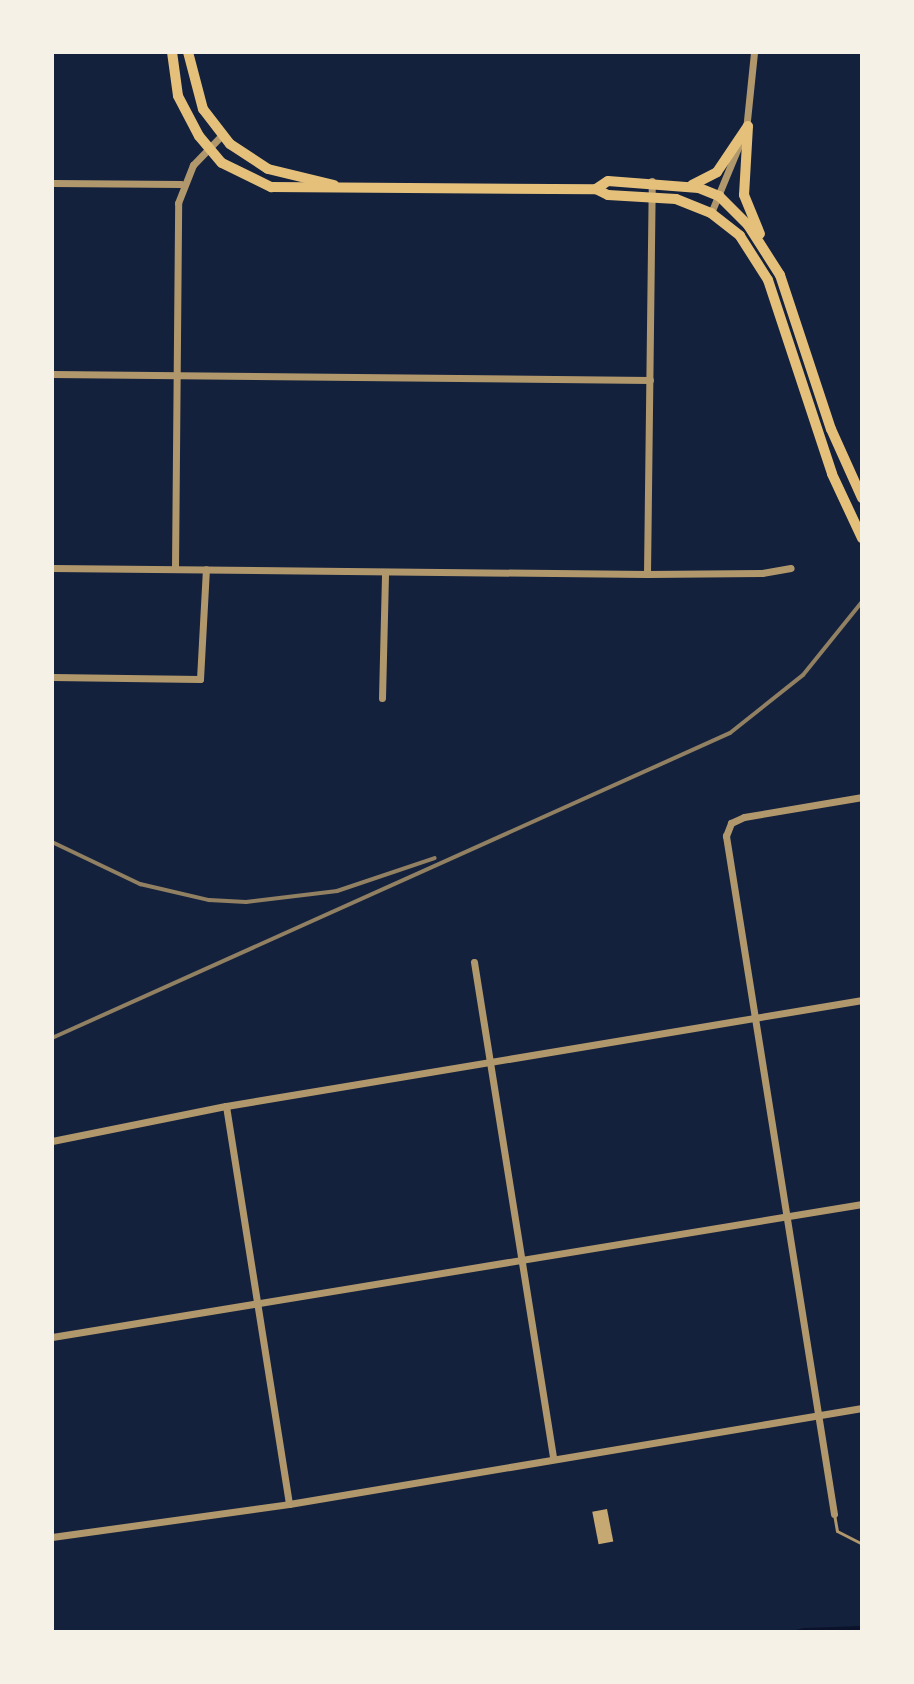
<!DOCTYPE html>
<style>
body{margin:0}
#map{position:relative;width:914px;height:1684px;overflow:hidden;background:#14213d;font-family:Cabin,sans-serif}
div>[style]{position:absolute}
.water>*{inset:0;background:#0b132b}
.building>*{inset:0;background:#c6a872;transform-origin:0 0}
.service>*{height:3px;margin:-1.5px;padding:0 1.5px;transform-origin:1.5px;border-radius:1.5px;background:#b1986c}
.minor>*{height:7px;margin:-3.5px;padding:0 3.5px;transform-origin:3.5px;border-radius:3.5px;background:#b1986c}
.secondary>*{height:10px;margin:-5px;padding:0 5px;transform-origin:5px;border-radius:5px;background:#e5c07b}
.rail>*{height:4px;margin:-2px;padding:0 2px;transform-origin:2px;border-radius:2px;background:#918062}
span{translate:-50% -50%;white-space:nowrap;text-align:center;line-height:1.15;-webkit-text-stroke:7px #f6f1e7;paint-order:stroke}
.frame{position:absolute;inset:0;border:54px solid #f6f1e7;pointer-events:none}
</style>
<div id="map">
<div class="water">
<div style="clip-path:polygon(862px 1626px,862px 1632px,787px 1632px,804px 1628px)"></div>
</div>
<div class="building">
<div style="left:607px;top:1509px;width:33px;height:15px;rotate:79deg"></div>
</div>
<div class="service">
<div style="left:834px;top:1514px;width:17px;rotate:80deg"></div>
<div style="left:837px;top:1531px;width:28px;rotate:27deg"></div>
</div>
<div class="minor">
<div style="left:746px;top:130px;width:78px;rotate:-84.1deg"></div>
<div style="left:52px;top:183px;width:129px;rotate:0.4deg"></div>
<div style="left:711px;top:213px;width:74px;rotate:-67.6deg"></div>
<div style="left:52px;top:374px;width:598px;rotate:0.57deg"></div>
<div style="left:52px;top:568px;width:595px;rotate:0.58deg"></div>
<div style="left:647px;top:574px;width:115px;rotate:-0.5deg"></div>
<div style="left:762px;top:573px;width:29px;rotate:-10deg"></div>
<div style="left:175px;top:568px;width:365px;rotate:-89.5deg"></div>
<div style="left:178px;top:203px;width:41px;rotate:-68.5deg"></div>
<div style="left:193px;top:165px;width:40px;rotate:-46deg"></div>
<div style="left:647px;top:574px;width:393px;rotate:-89.3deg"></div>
<div style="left:52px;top:677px;width:148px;rotate:0.8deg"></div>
<div style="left:200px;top:679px;width:110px;rotate:-86.9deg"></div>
<div style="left:382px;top:698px;width:125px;rotate:-88.6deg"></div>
<div style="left:474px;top:962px;width:501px;rotate:80.93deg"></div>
<div style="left:226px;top:1106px;width:403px;rotate:81deg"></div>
<div style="left:52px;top:1141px;width:177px;rotate:-11.4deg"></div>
<div style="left:226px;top:1106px;width:645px;rotate:-9.46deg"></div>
<div style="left:52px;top:1337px;width:821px;rotate:-9.32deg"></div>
<div style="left:834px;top:1514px;width:687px;rotate:-99.05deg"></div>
<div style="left:726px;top:836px;width:14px;rotate:-69deg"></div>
<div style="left:731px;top:823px;width:14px;rotate:-25deg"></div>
<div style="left:744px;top:817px;width:120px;rotate:-9.6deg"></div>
<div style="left:52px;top:1537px;width:239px;rotate:-7.9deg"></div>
<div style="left:289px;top:1504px;width:581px;rotate:-9.51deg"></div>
</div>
<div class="secondary">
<div style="left:172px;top:52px;width:44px;rotate:82.2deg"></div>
<div style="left:178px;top:96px;width:45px;rotate:62.3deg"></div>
<div style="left:199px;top:136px;width:35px;rotate:50deg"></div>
<div style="left:222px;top:163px;width:55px;rotate:26.1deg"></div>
<div style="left:271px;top:187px;width:325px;rotate:0.4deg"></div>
<div style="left:596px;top:189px;width:13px;rotate:27deg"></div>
<div style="left:608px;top:195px;width:68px;rotate:3.4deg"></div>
<div style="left:676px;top:199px;width:38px;rotate:22deg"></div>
<div style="left:711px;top:213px;width:37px;rotate:38deg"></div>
<div style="left:740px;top:236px;width:52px;rotate:57.5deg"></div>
<div style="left:768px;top:280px;width:204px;rotate:71.7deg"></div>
<div style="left:832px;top:474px;width:71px;rotate:64.9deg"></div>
<div style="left:188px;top:52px;width:59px;rotate:75.3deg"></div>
<div style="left:203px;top:109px;width:44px;rotate:52.4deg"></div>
<div style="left:230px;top:144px;width:45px;rotate:33.3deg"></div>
<div style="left:268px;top:169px;width:68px;rotate:13.6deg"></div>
<div style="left:748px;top:126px;width:69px;rotate:93.3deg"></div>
<div style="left:744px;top:195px;width:42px;rotate:67.7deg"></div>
<div style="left:692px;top:185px;width:28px;rotate:-27deg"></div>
<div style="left:717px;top:172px;width:55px;rotate:-56deg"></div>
<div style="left:596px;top:189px;width:14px;rotate:-34deg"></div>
<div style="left:608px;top:181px;width:91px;rotate:4.4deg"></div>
<div style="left:699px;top:188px;width:22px;rotate:22deg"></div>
<div style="left:719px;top:196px;width:41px;rotate:45deg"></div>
<div style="left:748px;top:225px;width:59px;rotate:57.4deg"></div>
<div style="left:780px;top:275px;width:162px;rotate:71.7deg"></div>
<div style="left:831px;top:429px;width:76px;rotate:65.8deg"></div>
</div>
<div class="rail">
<div style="left:52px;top:842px;width:98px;rotate:25.5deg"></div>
<div style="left:140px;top:884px;width:71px;rotate:13.1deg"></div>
<div style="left:209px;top:900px;width:37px;rotate:3deg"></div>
<div style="left:246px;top:902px;width:92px;rotate:-6.9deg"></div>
<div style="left:337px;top:891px;width:103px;rotate:-18.6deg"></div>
<div style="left:52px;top:1038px;width:743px;rotate:-24.22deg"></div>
<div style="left:730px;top:733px;width:93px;rotate:-38.5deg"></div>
<div style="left:803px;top:675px;width:94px;rotate:-51.1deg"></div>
</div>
<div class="frame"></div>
</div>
